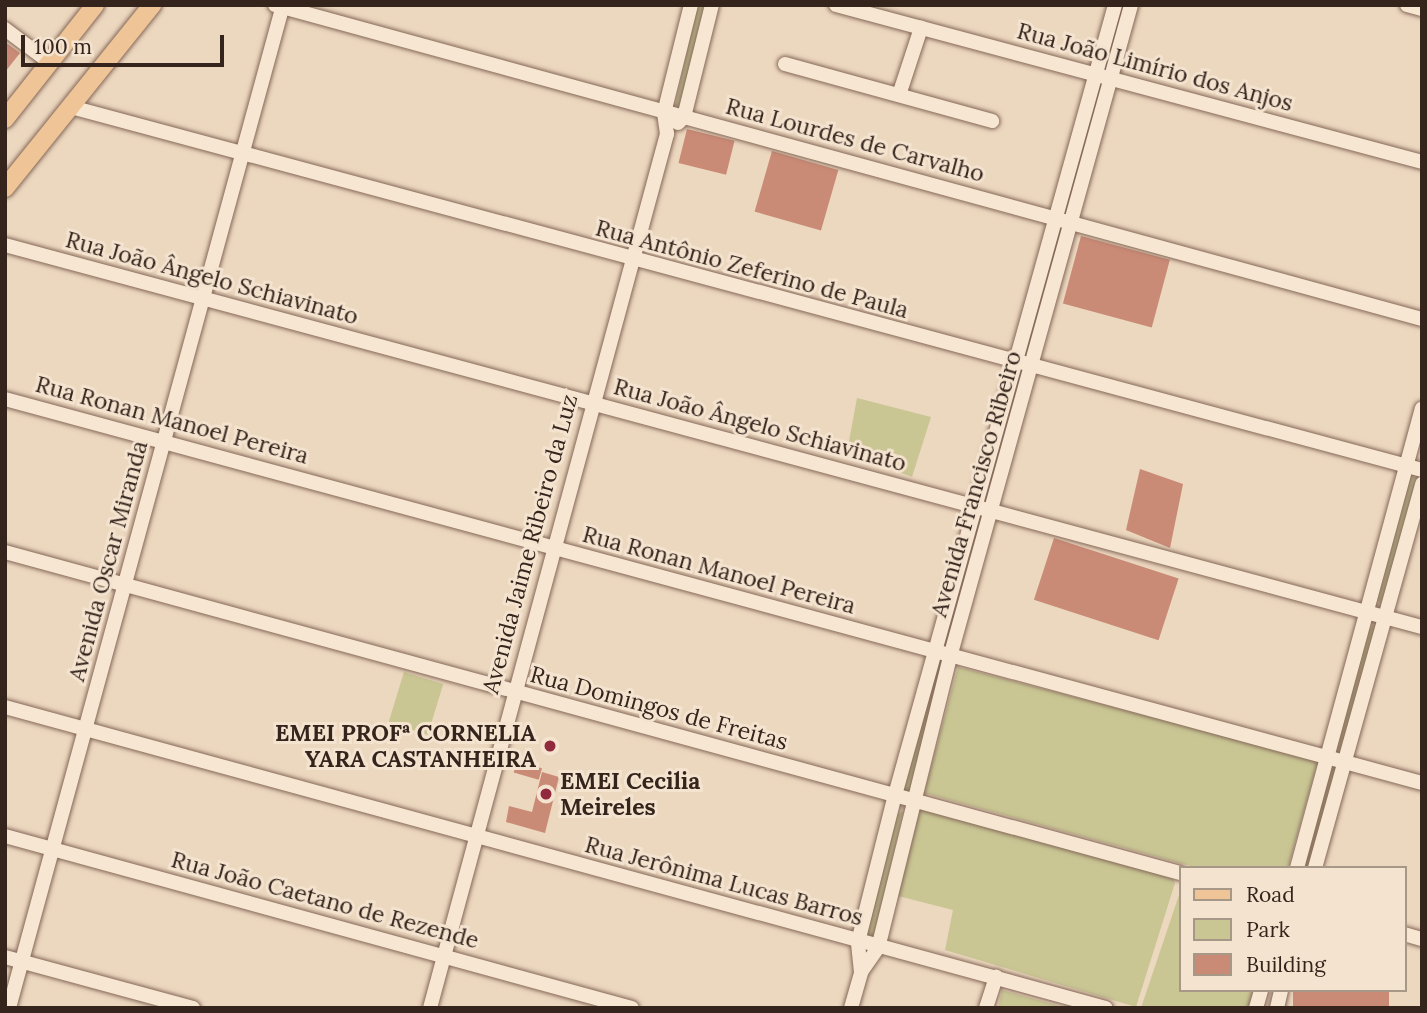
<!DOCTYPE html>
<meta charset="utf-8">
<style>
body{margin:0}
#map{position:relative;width:1427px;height:1013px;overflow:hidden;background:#ecd7bf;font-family:Lora,serif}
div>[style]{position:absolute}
.green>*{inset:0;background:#c9c694;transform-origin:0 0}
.building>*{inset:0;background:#c98a76;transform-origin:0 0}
.roads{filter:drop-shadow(0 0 2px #846858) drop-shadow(0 0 2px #846858)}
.minor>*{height:14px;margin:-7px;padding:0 7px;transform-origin:7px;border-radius:7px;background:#f7e6d2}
.major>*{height:18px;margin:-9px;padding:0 9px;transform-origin:9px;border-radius:9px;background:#efc497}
.dots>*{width:19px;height:19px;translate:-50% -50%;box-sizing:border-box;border:4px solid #f4e3cf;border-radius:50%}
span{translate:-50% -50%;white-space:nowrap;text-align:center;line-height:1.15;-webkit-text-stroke:6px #f4e3cf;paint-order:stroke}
.street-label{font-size:23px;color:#34241c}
.poi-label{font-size:23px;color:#34241c;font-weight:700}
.right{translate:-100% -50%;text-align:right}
.left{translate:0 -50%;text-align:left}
.frame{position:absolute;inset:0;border:7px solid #34241c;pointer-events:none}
.legend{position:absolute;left:1179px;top:866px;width:228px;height:126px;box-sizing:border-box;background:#f4e3cf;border:2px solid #a79787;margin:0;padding:9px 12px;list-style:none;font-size:21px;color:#34241c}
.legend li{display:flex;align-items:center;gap:14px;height:35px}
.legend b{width:35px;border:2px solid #a79787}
.scale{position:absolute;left:21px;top:35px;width:203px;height:32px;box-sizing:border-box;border:4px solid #34241c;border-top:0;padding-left:9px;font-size:21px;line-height:24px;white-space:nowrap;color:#34241c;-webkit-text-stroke:5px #f4e3cf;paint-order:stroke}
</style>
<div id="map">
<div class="green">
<div style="clip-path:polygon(697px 5px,708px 5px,682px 103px,675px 107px)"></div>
<div style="clip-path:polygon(857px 398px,931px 417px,912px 477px,847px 452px)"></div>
<div style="clip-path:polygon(1415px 477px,1417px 480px,1381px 605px,1376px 598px,1410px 478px)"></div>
<div style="clip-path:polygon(1375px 625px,1378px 628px,1341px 753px,1337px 746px,1368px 629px)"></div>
<div style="clip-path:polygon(958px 667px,1318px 760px,1288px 868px,1198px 868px,924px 793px)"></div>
<div style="clip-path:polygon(941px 668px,914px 791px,907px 795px,903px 789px,936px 669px)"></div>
<div style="left:404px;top:672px;width:41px;height:53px;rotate:17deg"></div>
<div style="clip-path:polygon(1336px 766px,1315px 868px,1303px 868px,1331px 767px)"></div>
<div style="clip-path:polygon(920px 808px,1172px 876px,1175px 883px,1136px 1007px,945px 950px,953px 910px,898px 896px)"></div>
<div style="clip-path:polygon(903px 811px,874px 938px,866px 936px,896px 815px)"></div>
<div style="clip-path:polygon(1180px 892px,1180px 990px,1254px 990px,1249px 1008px,1141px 1008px)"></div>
<div style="clip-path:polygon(1002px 990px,1067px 1008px,998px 1008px)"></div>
</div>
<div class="building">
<div style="clip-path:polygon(5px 42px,20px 53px,5px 72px)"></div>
<div style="left:687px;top:129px;width:49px;height:35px;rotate:14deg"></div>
<div style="left:772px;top:151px;width:69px;height:63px;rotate:16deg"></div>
<div style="left:1081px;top:236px;width:92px;height:70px;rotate:15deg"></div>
<div style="clip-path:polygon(1140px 469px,1183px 484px,1170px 548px,1126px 530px)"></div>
<div style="left:1054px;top:538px;width:131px;height:65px;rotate:18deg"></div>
<div style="left:517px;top:761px;width:26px;height:12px;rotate:16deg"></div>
<div style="clip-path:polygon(542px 772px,559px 777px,545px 833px,506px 822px,509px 806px,532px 812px)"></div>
<div style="left:1293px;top:990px;width:96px;height:18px"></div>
</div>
<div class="roads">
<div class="minor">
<div style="left:275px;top:5px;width:1189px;rotate:15.31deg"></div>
<div style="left:836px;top:5px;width:607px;rotate:15deg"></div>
<div style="left:1407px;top:5px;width:16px;rotate:15deg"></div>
<div style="left:5px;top:29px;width:55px;rotate:36.9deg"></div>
<div style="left:785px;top:64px;width:215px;rotate:15.4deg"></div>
<div style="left:899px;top:95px;width:71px;rotate:-71.8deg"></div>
<div style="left:71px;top:107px;width:1399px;rotate:15.04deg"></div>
<div style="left:678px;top:123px;width:8px;rotate:-45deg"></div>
<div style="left:684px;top:117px;width:115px;rotate:-76deg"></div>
<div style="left:5px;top:245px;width:1468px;rotate:15.09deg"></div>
<div style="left:5px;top:399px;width:1468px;rotate:15.16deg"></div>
<div style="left:5px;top:552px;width:1218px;rotate:15.28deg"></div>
<div style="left:5px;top:707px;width:1141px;rotate:15.29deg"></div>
<div style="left:5px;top:836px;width:650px;rotate:15.34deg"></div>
<div style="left:1297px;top:868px;width:476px;rotate:-74.8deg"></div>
<div style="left:1315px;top:868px;width:399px;rotate:-74.4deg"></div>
<div style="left:1404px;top:934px;width:19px;rotate:16deg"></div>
<div style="left:5px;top:957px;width:195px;rotate:15.2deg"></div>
<div style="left:861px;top:972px;width:29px;rotate:-55deg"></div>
<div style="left:878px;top:948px;width:300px;rotate:-76.1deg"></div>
<div style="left:950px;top:657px;width:677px;rotate:-74.48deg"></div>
<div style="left:9px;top:1008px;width:1040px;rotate:-74.72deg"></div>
<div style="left:430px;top:1008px;width:906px;rotate:-74.83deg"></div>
<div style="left:667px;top:134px;width:21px;rotate:-98deg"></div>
<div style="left:664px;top:113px;width:111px;rotate:-76deg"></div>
<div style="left:851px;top:1008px;width:37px;rotate:-74deg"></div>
<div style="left:861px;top:972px;width:30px;rotate:-96deg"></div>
<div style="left:858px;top:942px;width:152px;rotate:-75.9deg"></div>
<div style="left:895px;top:795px;width:820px;rotate:-74.44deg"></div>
<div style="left:986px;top:1008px;width:33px;rotate:-72deg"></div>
<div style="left:1256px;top:1008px;width:19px;rotate:-74deg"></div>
<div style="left:1277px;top:1008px;width:18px;rotate:-77deg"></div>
</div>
<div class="major">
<div style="left:5px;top:119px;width:145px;rotate:-51.7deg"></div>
<div style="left:5px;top:188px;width:235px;rotate:-51.2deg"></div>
</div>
</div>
<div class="dots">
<div style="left:550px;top:746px;background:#912a3d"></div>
<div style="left:546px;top:794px;background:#912a3d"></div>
</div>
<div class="street-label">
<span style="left:1155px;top:67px;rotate:15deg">Rua João Limírio dos Anjos</span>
<span style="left:855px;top:140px;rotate:15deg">Rua Lourdes de Carvalho</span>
<span style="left:752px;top:269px;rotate:15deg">Rua Antônio Zeferino de Paula</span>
<span style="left:212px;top:278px;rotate:15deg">Rua João Ângelo Schiavinato</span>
<span style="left:172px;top:420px;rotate:15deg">Rua Ronan Manoel Pereira</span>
<span style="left:760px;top:425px;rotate:15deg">Rua João Ângelo Schiavinato</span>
<span style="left:976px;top:484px;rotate:-74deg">Avenida Francisco Ribeiro</span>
<span style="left:530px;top:544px;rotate:-75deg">Avenida Jaime Ribeiro da Luz</span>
<span style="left:108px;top:561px;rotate:-75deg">Avenida Oscar Miranda</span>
<span style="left:719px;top:570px;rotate:15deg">Rua Ronan Manoel Pereira</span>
<span style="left:659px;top:708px;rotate:15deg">Rua Domingos de Freitas</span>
<span style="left:724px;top:881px;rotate:15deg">Rua Jerônima Lucas Barros</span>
<span style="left:325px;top:900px;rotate:15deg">Rua João Caetano de Rezende</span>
</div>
<div class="poi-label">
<span class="right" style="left:536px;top:746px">EMEI PROFª CORNELIA<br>YARA CASTANHEIRA</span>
<span class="left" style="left:560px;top:794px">EMEI Cecilia<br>Meireles</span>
</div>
<div class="frame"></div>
<ul class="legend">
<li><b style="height:9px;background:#efc497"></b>Road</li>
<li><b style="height:19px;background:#c9c694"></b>Park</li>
<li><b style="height:19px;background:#c98a76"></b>Building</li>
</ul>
<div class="scale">100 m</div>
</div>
